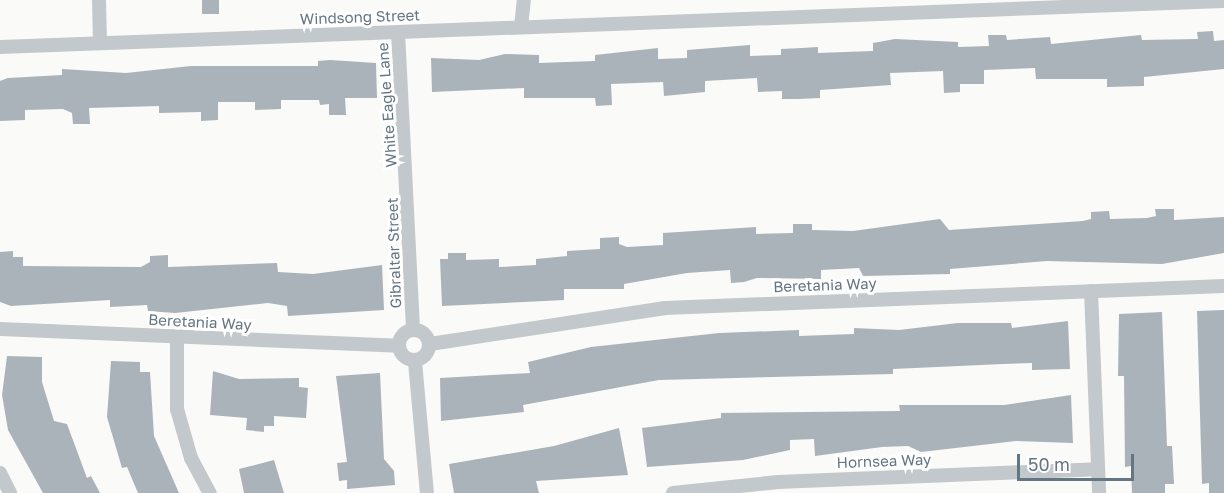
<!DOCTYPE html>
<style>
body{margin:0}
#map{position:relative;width:1224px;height:493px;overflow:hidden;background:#fafaf8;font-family:"Golos Text",sans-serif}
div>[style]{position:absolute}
.building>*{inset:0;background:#aab3b9;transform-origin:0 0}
.street>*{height:14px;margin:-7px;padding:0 7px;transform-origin:7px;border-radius:7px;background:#c3c8cc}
.street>.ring{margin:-7px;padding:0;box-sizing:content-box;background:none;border:14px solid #c3c8cc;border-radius:50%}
span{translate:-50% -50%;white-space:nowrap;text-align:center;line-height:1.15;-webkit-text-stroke:6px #fff;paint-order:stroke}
.street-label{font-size:15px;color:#657683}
.scale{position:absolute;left:1017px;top:454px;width:117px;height:27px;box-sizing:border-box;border:3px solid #657683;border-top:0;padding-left:8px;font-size:18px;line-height:21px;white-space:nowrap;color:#657683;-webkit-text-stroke:4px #fff;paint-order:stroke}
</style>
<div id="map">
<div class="building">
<div style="left:202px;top:0;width:17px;height:14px"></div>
<div style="clip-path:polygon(1213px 31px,1214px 41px,1224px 40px,1224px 69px,1144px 77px,1144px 86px,1107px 87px,1107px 79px,1036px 79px,1035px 68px,984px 70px,984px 84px,960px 84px,960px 92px,944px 93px,943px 71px,890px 73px,891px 85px,820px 90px,820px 98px,798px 99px,782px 99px,782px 91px,758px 92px,757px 78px,705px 81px,705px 92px,664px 96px,663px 82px,611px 84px,612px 105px,596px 106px,595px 98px,524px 98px,524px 88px,432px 92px,431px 58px,479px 60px,505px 54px,539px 55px,539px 63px,595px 61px,595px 55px,658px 48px,658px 59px,687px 58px,687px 50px,750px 45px,750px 56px,781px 55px,781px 49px,802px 48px,818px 47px,818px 53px,873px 51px,873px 43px,895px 39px,958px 42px,958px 47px,989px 46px,988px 35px,1006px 35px,1007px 40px,1050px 37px,1051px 44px,1141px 35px,1142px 40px,1198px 39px,1197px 32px)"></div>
<div style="clip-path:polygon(330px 60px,376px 63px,377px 98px,345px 98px,346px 115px,329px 115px,329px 104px,320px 105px,319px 100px,281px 100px,281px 109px,255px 110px,255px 102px,218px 102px,218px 120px,201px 121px,201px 112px,159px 113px,159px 106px,89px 108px,90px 124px,73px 124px,72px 113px,63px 109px,25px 110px,25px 120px,0 121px,0 81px,8px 78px,62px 75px,62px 69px,126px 73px,191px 66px,318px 66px,318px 61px)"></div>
<div style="clip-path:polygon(1155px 209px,1174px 209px,1174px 220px,1224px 217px,1224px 253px,1162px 264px,1047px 261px,950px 269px,950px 274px,863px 276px,859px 268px,821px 270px,821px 279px,757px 278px,744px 282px,731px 283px,730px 270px,687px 273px,624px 284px,624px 289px,564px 289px,564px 300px,442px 306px,440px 259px,448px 259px,448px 253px,466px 253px,466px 260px,499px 259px,499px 267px,536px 265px,536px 259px,567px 256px,567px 251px,600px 249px,600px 238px,619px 237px,619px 244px,627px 247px,663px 245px,663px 233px,756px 227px,756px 234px,793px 233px,793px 224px,812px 224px,812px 230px,853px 231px,940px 219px,949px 230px,1083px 221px,1091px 219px,1091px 212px,1109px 211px,1110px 219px,1147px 218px,1156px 216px)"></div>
<div style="clip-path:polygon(13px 251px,13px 257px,23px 257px,23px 266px,141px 267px,150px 262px,150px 256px,168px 255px,168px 267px,277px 263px,278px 272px,313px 274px,382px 265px,384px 310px,288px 316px,287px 306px,268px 303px,175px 313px,148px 311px,147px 305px,110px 307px,110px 300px,11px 306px,0 302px,0 252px)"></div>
<div style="clip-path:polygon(1224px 310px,1224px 493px,1209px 493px,1209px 483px,1202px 484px,1197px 311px)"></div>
<div style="clip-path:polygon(1162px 312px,1167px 446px,1172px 446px,1174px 484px,1165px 484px,1165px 493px,1132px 493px,1131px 466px,1125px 467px,1124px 376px,1118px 376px,1119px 314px)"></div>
<div style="clip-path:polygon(1068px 321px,1070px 369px,1032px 370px,1032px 363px,1003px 364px,893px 369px,893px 374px,659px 380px,523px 405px,524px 412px,441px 421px,440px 378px,530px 373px,528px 362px,591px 347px,719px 333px,799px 330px,799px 336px,854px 334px,854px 328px,899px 330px,958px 323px,1011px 323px,1012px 328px)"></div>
<div style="clip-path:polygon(7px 356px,42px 357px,42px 382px,54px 421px,67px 424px,87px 478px,91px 476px,100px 493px,43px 493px,8px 430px,2px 395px)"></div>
<div style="clip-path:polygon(111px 361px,140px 362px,140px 372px,150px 372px,154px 436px,179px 493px,138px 493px,127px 467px,122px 468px,107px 417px)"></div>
<div style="clip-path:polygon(213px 371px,239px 379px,299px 378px,299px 387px,308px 388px,306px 418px,274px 416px,274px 426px,264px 426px,264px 432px,246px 430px,247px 418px,210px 415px)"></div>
<div style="clip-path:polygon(380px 373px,384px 459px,394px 471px,395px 485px,347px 489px,347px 480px,339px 481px,337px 463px,347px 462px,336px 376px)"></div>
<div style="clip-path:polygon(1071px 395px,1073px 443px,1016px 441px,921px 452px,908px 446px,882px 447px,815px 456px,814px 439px,790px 440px,790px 450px,743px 460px,647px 467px,642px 428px,721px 418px,721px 413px,900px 411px,899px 405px,1004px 405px)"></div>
<div style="clip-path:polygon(619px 428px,628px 475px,536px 481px,539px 493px,454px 493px,449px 464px,554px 446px)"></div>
<div style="clip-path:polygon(274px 460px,284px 493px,244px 493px,239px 469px)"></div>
</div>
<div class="street">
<div style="left:99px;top:0;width:43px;rotate:88.7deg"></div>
<div style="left:521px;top:27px;width:27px;rotate:-84deg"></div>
<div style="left:398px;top:32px;width:298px;rotate:87.1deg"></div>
<div style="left:0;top:47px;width:1225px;rotate:-2.15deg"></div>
<div style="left:1091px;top:291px;width:202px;rotate:87.7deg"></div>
<div style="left:0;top:329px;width:399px;rotate:2.4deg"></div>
<div class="ring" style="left:399px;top:330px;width:16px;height:16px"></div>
<div style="left:177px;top:337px;width:72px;rotate:90deg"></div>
<div style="left:177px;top:409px;width:51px;rotate:74.1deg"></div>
<div style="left:191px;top:458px;width:40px;rotate:62deg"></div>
<div style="left:430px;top:344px;width:238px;rotate:-8.7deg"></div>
<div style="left:665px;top:308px;width:559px;rotate:-2.25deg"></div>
<div style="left:415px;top:362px;width:132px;rotate:84.8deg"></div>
<div style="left:0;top:473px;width:22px;rotate:63deg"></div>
<div style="left:673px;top:493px;width:106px;rotate:-6deg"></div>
<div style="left:778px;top:482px;width:320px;rotate:-2.3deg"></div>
</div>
<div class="street-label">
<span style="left:360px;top:17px;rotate:-2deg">Windsong Street</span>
<span style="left:387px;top:105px;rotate:-94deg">White Eagle Lane</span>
<span style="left:394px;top:253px;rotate:-92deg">Gibraltar Street</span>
<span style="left:825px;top:285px;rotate:-2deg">Beretania Way</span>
<span style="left:200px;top:322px;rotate:3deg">Beretania Way</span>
<span style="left:884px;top:461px;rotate:-2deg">Hornsea Way</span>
</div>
<div class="scale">50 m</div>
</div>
